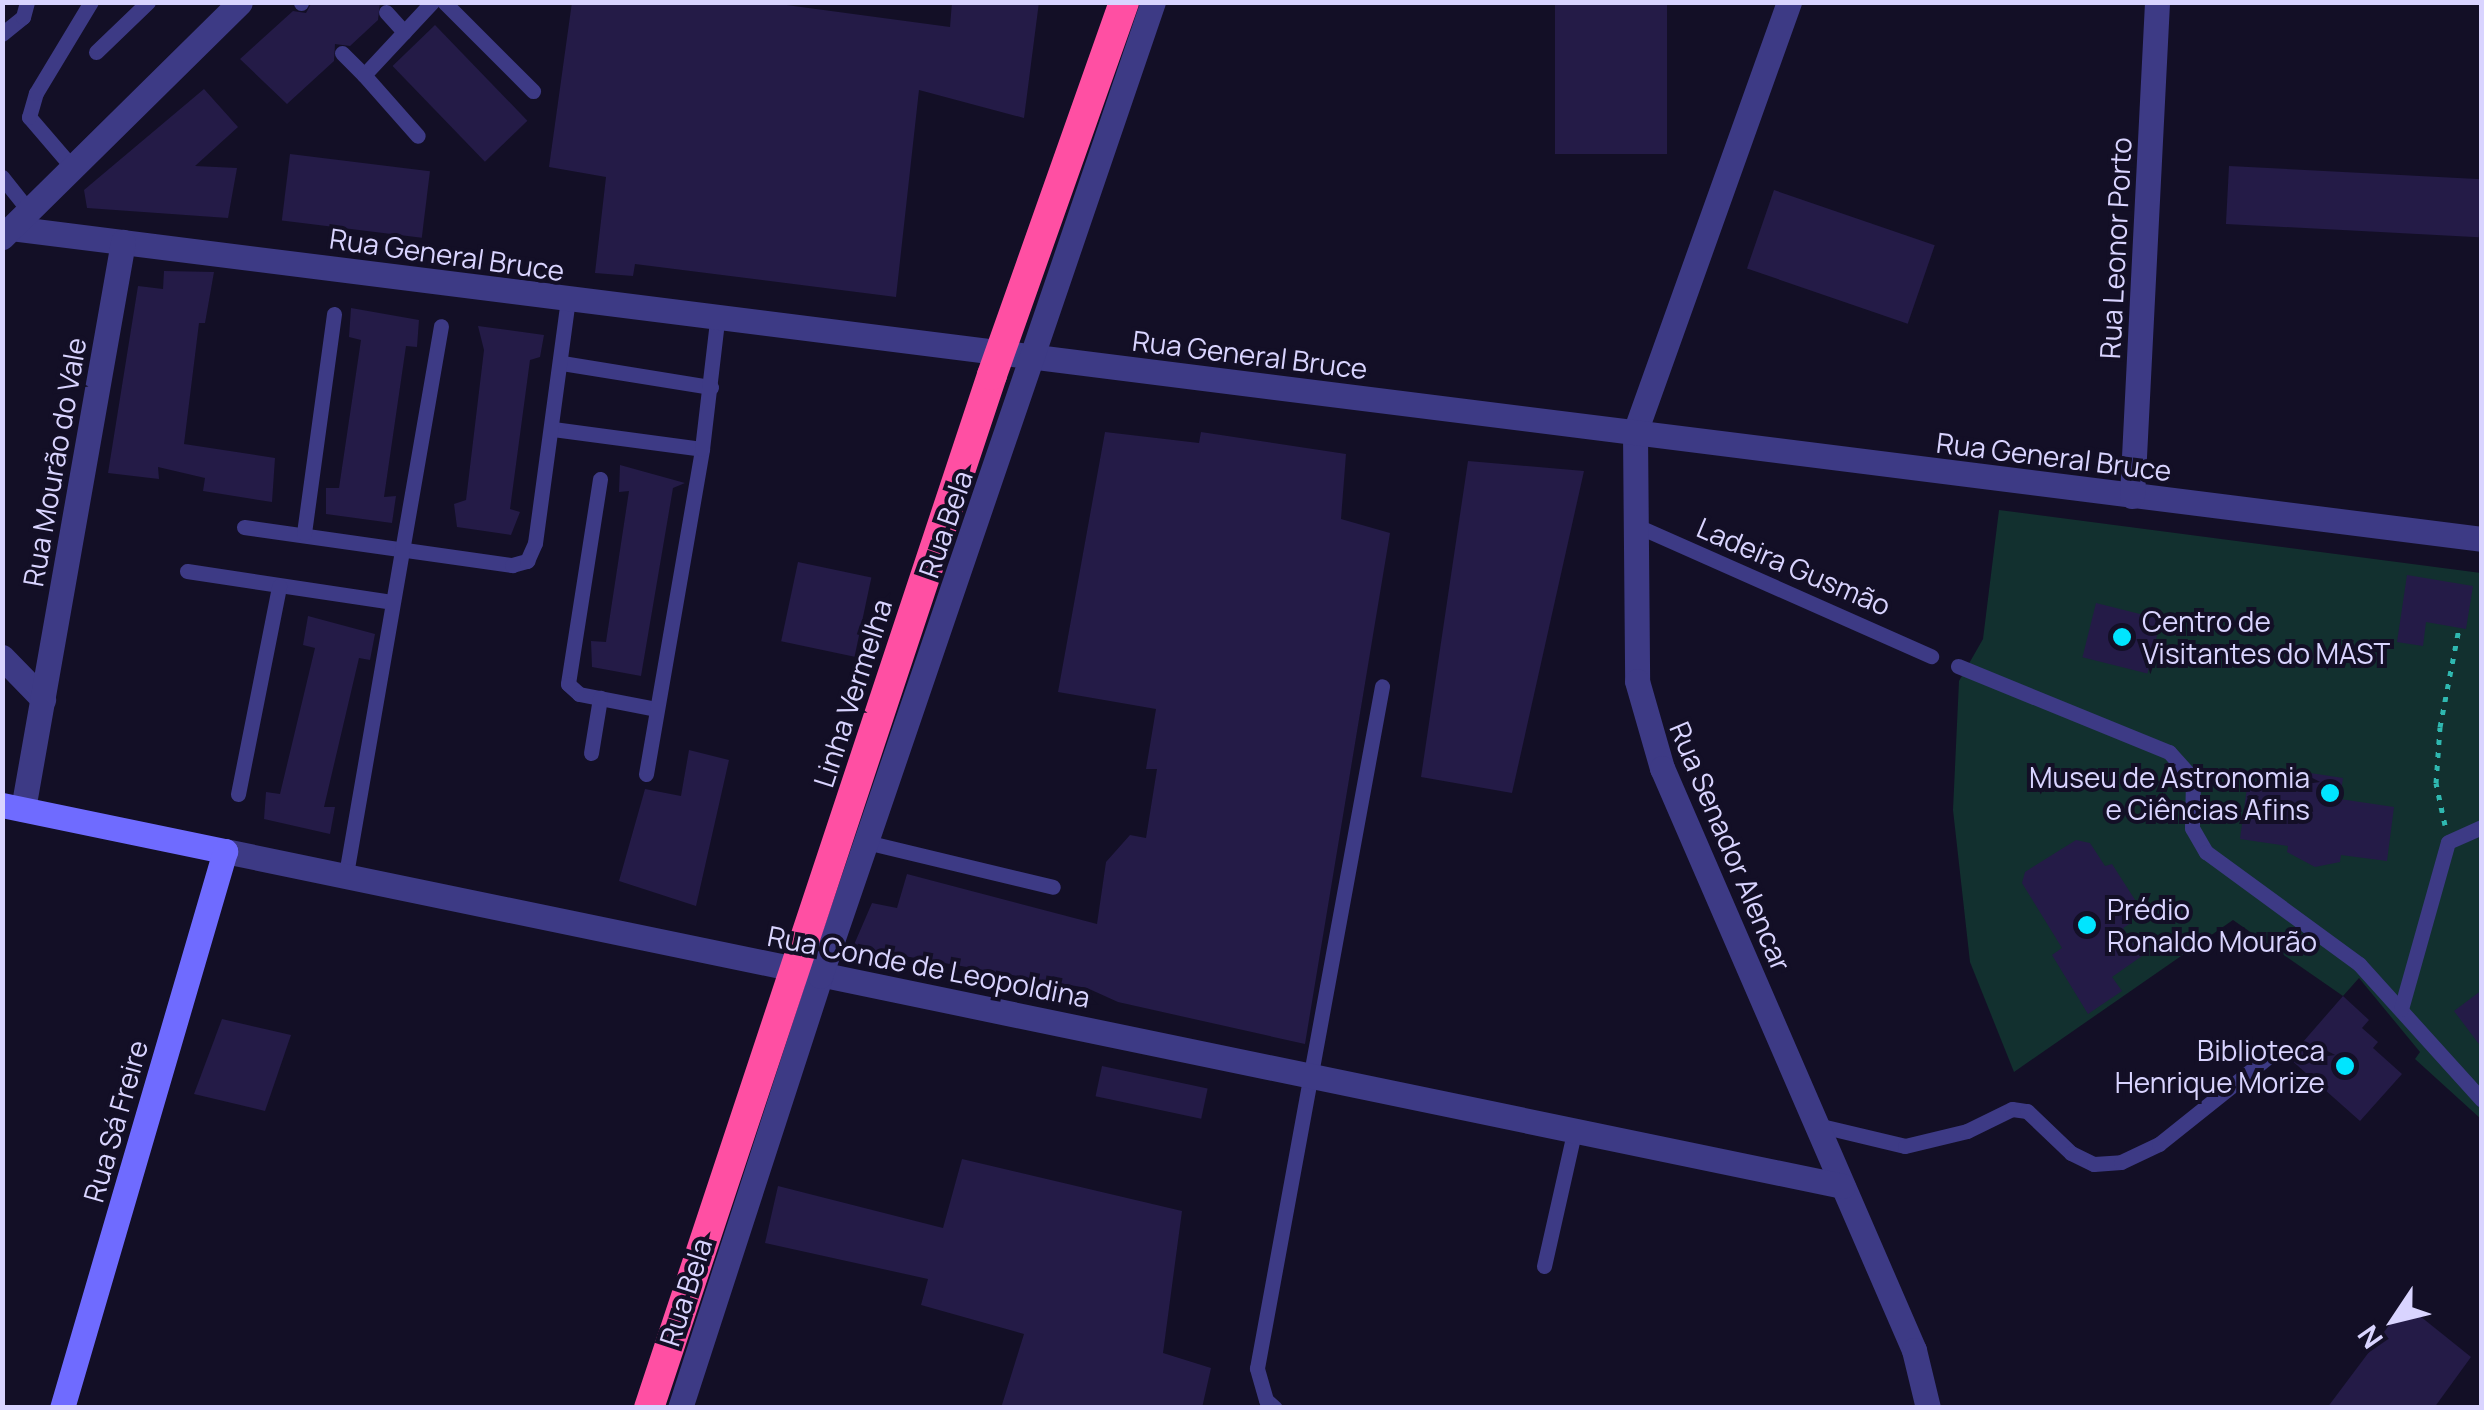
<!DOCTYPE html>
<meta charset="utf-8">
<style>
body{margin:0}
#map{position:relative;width:2484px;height:1410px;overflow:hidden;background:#130f26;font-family:Manrope,sans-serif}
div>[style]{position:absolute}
.green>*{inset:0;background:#12302f}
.building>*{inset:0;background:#241b47;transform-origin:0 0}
.path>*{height:5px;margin-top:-2.5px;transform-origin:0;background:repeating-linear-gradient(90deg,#2fb8b0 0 5px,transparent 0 13px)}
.service>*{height:15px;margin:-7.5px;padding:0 7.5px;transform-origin:7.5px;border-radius:7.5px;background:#3d3a85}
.minor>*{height:25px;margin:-12.5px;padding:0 12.5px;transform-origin:12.5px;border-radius:12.5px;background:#3d3a85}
.tertiary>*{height:25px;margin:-12.5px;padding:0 12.5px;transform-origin:12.5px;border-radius:12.5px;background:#3d3a85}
.secondary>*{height:25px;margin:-12.5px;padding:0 12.5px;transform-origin:12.5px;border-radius:12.5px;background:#6f6bff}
.motorway-bridge>*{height:30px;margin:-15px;padding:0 15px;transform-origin:15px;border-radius:15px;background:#ff4fa3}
.dots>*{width:28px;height:28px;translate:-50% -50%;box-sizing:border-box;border:5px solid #130f26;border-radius:50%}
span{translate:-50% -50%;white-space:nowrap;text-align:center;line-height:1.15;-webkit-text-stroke:8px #130f26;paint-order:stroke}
.street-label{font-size:28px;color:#d9d4ff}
.poi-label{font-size:28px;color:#d9d4ff}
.left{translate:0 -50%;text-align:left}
.right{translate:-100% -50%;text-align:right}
.frame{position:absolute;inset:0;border:5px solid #d9d4ff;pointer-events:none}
.north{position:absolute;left:2344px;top:1270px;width:100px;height:100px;-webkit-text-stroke:8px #130f26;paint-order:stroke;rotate:235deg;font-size:28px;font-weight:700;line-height:40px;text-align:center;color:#d9d4ff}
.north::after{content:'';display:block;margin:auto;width:35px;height:45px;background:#d9d4ff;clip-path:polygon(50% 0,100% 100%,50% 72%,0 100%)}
</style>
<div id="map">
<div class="green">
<div style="clip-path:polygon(1999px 510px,2481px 573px,2481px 1119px,2415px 1059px,2420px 1052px,2359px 978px,2343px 996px,2233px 920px,2014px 1072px,1970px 962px,1953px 810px,1959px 681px,1983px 639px)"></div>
</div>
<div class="building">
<div style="clip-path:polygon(312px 2px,380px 2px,378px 20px,350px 46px,335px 44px,334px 61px,287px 104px,240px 59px,293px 11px,306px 13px)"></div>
<div style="clip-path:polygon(572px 2px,764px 2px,950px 27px,952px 2px,1039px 2px,1024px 118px,919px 90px,896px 297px,635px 264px,633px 276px,595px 273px,606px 177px,549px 167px)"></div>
<div style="left:1555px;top:2px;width:112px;height:152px"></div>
<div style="left:435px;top:25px;width:133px;height:59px;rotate:46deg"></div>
<div style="clip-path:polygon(204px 89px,238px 127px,195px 166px,237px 168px,228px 218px,87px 208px,84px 190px)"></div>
<div style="left:290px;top:154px;width:141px;height:67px;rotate:7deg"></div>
<div style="left:2229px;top:166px;width:253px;height:58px;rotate:3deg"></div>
<div style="left:1774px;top:190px;width:170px;height:83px;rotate:19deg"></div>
<div style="clip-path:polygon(164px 271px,214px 272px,205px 323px,199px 323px,184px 444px,275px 458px,272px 502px,203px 491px,205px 478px,158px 467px,159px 479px,108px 473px,138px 286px,163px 289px)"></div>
<div style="clip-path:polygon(351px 308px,419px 320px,417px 347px,406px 346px,384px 497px,396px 496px,392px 523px,326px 514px,326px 488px,339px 488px,361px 340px,349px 337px)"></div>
<div style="clip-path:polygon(478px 326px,544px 335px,540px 357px,530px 360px,510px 509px,520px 512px,511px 535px,457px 527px,454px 504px,466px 500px,484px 350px)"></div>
<div style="clip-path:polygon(1105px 432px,1199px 443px,1201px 432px,1346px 454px,1341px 519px,1390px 533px,1305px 1044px,1118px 1002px,1087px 988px,853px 947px,872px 903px,897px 908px,907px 874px,1097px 924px,1106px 862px,1130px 835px,1146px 838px,1157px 769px,1146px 769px,1156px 709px,1058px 692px)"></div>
<div style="clip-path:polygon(1468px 461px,1584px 471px,1512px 793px,1421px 777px)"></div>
<div style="clip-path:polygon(620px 465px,685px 483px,673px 488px,641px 676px,592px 667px,591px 641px,606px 642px,629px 491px,619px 492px)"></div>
<div style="left:798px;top:562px;width:75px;height:81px;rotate:12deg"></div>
<div style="clip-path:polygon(2407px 575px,2473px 586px,2466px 629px,2426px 622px,2423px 646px,2397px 642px)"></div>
<div style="left:2096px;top:603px;width:67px;height:56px;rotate:14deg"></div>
<div style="clip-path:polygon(308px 616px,375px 634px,370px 660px,359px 658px,324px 807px,335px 807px,330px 834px,264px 819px,266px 792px,280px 794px,315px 648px,303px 645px)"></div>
<div style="clip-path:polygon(689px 750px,729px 760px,696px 906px,619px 881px,645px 789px,681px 796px)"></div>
<div style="clip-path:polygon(2297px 771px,2343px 778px,2340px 799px,2394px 807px,2387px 861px,2341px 855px,2340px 862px,2315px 867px,2287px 852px,2288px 846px,2240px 839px,2248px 780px,2295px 787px)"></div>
<div style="clip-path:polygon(2076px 840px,2090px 843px,2105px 866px,2112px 864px,2137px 903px,2124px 911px,2131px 923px,2123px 928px,2142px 956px,2112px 977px,2122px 991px,2088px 1014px,2052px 955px,2062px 948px,2022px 883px,2025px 872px)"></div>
<div style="clip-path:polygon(2482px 990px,2482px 1048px,2454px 1011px)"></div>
<div style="clip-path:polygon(2343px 996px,2369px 1020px,2362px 1028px,2378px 1042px,2373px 1048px,2402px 1074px,2360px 1121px,2289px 1058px)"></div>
<div style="clip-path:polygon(222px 1019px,291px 1035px,265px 1111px,194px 1094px)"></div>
<div style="left:1102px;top:1066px;width:108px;height:31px;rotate:12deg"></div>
<div style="clip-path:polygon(962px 1159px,1182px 1211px,1163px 1353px,1211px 1368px,1202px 1408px,1001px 1408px,1024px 1334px,921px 1305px,928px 1279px,765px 1243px,778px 1186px,943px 1228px)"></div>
<div style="clip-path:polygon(2405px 1304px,2471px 1357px,2434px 1408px,2327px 1408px)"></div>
</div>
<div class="path">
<div style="left:2445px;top:825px;width:43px;rotate:-102.1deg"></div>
<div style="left:2436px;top:783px;width:56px;rotate:-85.9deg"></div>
<div style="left:2440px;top:727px;width:101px;rotate:-79.1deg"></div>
</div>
<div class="service">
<div style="left:301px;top:2px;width:1px;rotate:90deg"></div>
<div style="left:444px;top:2px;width:126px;rotate:45deg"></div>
<div style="left:386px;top:12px;width:27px;rotate:48deg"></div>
<div style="left:2px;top:34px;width:27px;rotate:-39deg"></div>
<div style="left:23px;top:17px;width:16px;rotate:-75deg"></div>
<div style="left:96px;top:52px;width:72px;rotate:-43.9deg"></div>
<div style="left:342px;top:53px;width:31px;rotate:45deg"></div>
<div style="left:364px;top:75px;width:100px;rotate:-47deg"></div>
<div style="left:364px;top:75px;width:81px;rotate:48.5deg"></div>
<div style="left:72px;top:167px;width:66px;rotate:-130.7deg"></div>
<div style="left:29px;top:117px;width:25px;rotate:-74deg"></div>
<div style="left:36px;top:93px;width:106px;rotate:-58.9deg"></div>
<div style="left:2px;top:177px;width:43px;rotate:51.5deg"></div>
<div style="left:562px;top:363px;width:151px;rotate:9.2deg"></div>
<div style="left:553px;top:429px;width:150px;rotate:7.6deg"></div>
<div style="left:600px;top:479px;width:207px;rotate:98.9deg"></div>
<div style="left:568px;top:684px;width:15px;rotate:42deg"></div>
<div style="left:579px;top:694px;width:78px;rotate:11deg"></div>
<div style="left:1635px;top:525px;width:324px;rotate:23.9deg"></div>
<div style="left:244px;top:527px;width:271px;rotate:8.1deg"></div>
<div style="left:512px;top:565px;width:16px;rotate:-15deg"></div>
<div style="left:527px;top:561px;width:20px;rotate:-66deg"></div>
<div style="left:535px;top:543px;width:245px;rotate:-82.3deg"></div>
<div style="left:304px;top:533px;width:221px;rotate:-82.2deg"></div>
<div style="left:187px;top:571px;width:207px;rotate:8.6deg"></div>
<div style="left:1958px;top:666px;width:228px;rotate:22.2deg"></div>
<div style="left:2169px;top:752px;width:36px;rotate:48deg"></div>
<div style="left:2193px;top:779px;width:49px;rotate:91.2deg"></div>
<div style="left:2192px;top:828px;width:28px;rotate:60deg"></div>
<div style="left:2206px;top:852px;width:190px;rotate:36.2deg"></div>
<div style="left:2359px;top:964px;width:183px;rotate:47.9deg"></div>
<div style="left:591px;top:753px;width:56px;rotate:-80.7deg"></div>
<div style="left:646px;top:774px;width:330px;rotate:-80.2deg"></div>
<div style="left:702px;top:449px;width:129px;rotate:-83.3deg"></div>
<div style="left:238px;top:794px;width:212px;rotate:-78.8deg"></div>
<div style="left:866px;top:842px;width:192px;rotate:13.5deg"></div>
<div style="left:346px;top:874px;width:556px;rotate:-80.17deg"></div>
<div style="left:2401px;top:1009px;width:173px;rotate:-74.3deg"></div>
<div style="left:2448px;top:842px;width:37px;rotate:-24deg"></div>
<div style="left:1817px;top:1125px;width:90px;rotate:13.4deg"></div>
<div style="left:1905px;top:1146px;width:64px;rotate:-13.6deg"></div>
<div style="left:1967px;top:1131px;width:50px;rotate:-26.1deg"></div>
<div style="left:2012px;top:1109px;width:15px;rotate:8deg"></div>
<div style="left:2027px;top:1111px;width:61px;rotate:43.7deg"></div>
<div style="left:2071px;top:1153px;width:25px;rotate:26deg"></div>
<div style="left:2094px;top:1164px;width:27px;rotate:-4deg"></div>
<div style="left:2121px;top:1162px;width:42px;rotate:-25.3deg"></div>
<div style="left:2159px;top:1144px;width:146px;rotate:-38.6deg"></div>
<div style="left:1544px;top:1266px;width:141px;rotate:-77.3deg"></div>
<div style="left:1275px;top:1408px;width:12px;rotate:-138deg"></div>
<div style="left:1266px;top:1400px;width:33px;rotate:-106deg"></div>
<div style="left:1257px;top:1368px;width:693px;rotate:-79.61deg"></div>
</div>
<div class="minor">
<div style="left:1789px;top:2px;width:458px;rotate:109.7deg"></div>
<div style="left:1635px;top:433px;width:248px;rotate:89.5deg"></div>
<div style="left:1637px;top:681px;width:91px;rotate:74deg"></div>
<div style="left:1662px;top:768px;width:634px;rotate:66.59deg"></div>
<div style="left:1914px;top:1350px;width:60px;rotate:76.4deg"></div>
<div style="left:11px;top:228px;width:2490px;rotate:7.17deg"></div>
<div style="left:2132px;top:496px;width:495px;rotate:-87.1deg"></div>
<div style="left:2px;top:657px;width:59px;rotate:45.7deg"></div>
<div style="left:23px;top:809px;width:576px;rotate:-80deg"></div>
<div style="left:225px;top:851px;width:1652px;rotate:11.7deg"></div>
</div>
<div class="tertiary">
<div style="left:2px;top:237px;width:334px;rotate:-44.6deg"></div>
<div style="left:680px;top:1408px;width:454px;rotate:-72deg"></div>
<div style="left:820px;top:976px;width:1029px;rotate:-71.13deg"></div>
</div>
<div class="secondary">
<div style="left:2px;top:805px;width:228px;rotate:11.7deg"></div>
<div style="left:225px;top:851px;width:580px;rotate:106.31deg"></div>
</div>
<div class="motorway-bridge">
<div style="left:649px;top:1408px;width:1088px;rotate:-71.63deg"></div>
<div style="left:992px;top:375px;width:396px;rotate:-70.5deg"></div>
</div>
<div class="dots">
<div style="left:2122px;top:637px;background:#00e5ff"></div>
<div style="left:2330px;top:793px;background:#00e5ff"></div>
<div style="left:2087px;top:925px;background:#00e5ff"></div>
<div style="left:2345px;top:1066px;background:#00e5ff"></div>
</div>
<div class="street-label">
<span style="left:2115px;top:248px;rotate:-87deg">Rua Leonor Porto</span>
<span style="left:447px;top:254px;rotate:8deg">Rua General Bruce</span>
<span style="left:1250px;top:354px;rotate:7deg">Rua General Bruce</span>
<span style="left:2054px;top:456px;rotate:7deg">Rua General Bruce</span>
<span style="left:54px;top:462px;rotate:-80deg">Rua Mourão do Vale</span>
<span style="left:945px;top:524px;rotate:-71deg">Rua Bela</span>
<span style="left:1794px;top:566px;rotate:23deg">Ladeira Gusmão</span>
<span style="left:852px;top:693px;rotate:-72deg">Linha Vermelha</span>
<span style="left:1731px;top:846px;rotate:67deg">Rua Senador Alencar</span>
<span style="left:929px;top:966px;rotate:11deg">Rua Conde de Leopoldina</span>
<span style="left:115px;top:1121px;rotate:-74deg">Rua Sá Freire</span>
<span style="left:685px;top:1292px;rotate:-72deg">Rua Bela</span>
</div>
<div class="poi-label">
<span class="left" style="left:2142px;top:637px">Centro de<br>Visitantes do MAST</span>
<span class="right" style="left:2310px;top:793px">Museu de Astronomia<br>e Ciências Afins</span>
<span class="left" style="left:2107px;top:925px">Prédio<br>Ronaldo Mourão</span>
<span class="right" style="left:2325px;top:1066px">Biblioteca<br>Henrique Morize</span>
</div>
<div class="frame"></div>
<div class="north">N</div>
</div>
